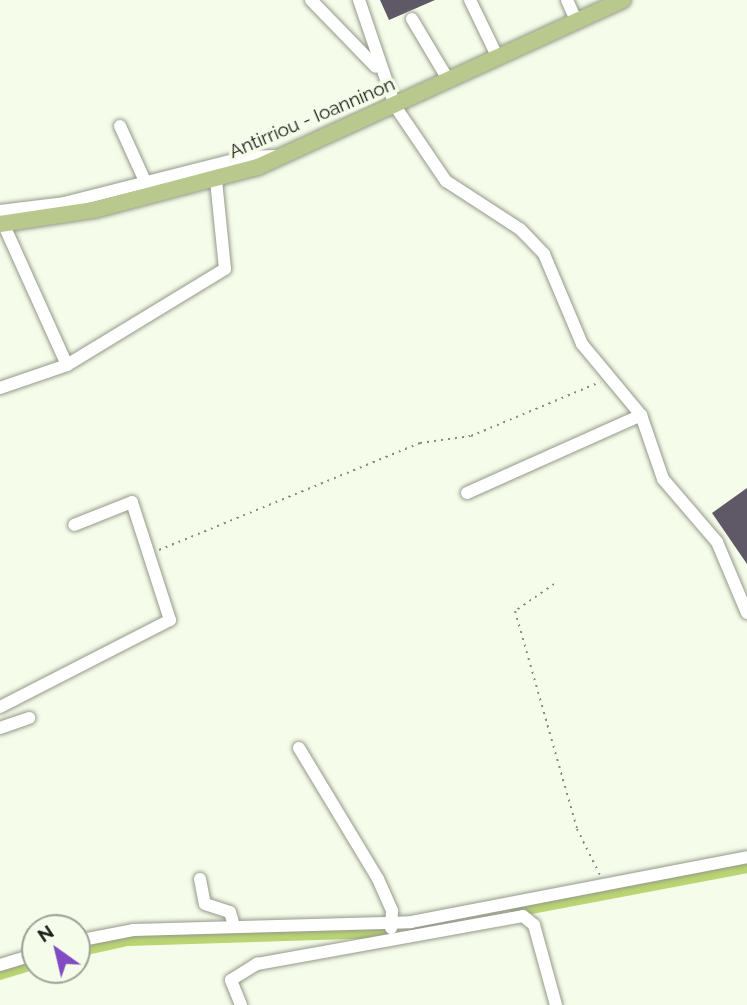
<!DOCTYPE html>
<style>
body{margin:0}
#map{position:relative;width:747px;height:1005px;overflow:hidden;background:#f6fcea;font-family:Raleway,sans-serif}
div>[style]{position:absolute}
.canal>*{height:10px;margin:-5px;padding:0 5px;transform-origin:5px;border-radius:5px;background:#bad572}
.building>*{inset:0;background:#5e5867}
.path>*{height:2px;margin-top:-1px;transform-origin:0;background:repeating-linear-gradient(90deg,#888c80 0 2px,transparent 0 7px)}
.roads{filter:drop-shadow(0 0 2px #949989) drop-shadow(0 0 2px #949989)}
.minor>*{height:12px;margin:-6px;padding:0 6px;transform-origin:6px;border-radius:6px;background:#fff}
.major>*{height:16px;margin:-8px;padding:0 8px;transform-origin:8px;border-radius:8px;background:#b9c88c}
span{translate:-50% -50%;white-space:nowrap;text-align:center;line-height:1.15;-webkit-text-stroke:7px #f6fcea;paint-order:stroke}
.street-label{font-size:19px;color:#1b1d17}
.north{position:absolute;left:21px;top:914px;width:70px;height:70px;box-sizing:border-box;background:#f6fcea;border:2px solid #9ea396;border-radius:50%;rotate:326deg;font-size:19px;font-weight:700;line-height:28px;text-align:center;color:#1b1d17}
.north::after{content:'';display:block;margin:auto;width:24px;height:32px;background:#814bc2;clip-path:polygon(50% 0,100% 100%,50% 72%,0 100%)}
</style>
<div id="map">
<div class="canal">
<div style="left:515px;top:912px;width:236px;rotate:-10.7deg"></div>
<div style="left:77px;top:952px;width:51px;rotate:-12.4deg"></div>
<div style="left:127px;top:941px;width:255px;rotate:-1.8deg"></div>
<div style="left:0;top:975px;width:37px;rotate:-17deg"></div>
</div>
<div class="building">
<div style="clip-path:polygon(380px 0,435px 0,389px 20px)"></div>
<div style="clip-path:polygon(747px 488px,747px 564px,712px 513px)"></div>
</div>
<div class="path">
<div style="left:159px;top:550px;width:282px;rotate:-22.3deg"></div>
<div style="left:420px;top:443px;width:51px;rotate:-7.8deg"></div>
<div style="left:471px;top:436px;width:140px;rotate:-22.7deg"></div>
<div style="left:554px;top:584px;width:47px;rotate:145.3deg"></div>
<div style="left:515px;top:611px;width:227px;rotate:74.1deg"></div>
<div style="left:577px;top:829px;width:51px;rotate:63.4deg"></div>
</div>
<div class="roads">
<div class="minor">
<div style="left:311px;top:0;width:93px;rotate:45.9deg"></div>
<div style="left:359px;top:0;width:112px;rotate:71.2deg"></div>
<div style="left:395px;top:106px;width:91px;rotate:55.8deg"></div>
<div style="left:446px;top:181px;width:88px;rotate:33deg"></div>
<div style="left:520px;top:229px;width:35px;rotate:46deg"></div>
<div style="left:544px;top:254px;width:98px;rotate:67.1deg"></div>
<div style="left:582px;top:344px;width:92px;rotate:50.3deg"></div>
<div style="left:641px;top:415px;width:68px;rotate:71deg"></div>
<div style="left:663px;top:479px;width:83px;rotate:49.4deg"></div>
<div style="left:717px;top:542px;width:77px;rotate:67.1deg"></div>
<div style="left:470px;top:0;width:64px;rotate:64.2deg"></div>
<div style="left:567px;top:0;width:24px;rotate:66deg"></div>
<div style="left:412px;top:19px;width:72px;rotate:59.2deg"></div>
<div style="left:120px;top:126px;width:70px;rotate:65.6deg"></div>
<div style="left:0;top:211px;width:64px;rotate:-7.1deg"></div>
<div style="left:64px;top:203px;width:188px;rotate:-14.2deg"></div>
<div style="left:246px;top:157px;width:37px;rotate:-2deg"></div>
<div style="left:67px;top:365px;width:185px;rotate:-31.3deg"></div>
<div style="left:225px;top:269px;width:88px;rotate:-95.8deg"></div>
<div style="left:0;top:388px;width:71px;rotate:-18.9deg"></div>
<div style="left:67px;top:365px;width:156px;rotate:-114.3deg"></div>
<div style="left:467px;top:493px;width:191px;rotate:-24.1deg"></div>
<div style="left:0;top:707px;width:191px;rotate:-27.1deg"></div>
<div style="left:170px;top:620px;width:124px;rotate:-107.9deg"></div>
<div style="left:132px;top:502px;width:62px;rotate:158.4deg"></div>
<div style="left:0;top:728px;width:31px;rotate:-19deg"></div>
<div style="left:299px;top:748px;width:153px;rotate:58.9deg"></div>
<div style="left:378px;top:879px;width:35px;rotate:66deg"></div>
<div style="left:392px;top:911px;width:17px;rotate:93deg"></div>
<div style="left:200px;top:879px;width:25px;rotate:79deg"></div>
<div style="left:205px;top:904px;width:26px;rotate:18deg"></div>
<div style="left:230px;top:912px;width:15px;rotate:74deg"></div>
<div style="left:77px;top:941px;width:57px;rotate:-11.1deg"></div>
<div style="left:133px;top:930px;width:278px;rotate:-1.6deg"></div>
<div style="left:411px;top:922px;width:342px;rotate:-10.9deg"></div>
<div style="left:0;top:965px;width:37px;rotate:-17deg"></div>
<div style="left:241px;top:1005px;width:27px;rotate:-112deg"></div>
<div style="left:231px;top:980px;width:31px;rotate:-32deg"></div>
<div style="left:257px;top:964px;width:270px;rotate:-10.2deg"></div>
<div style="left:523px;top:916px;width:14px;rotate:39deg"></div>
<div style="left:534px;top:925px;width:83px;rotate:74.6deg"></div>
</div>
<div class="major">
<div style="left:0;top:224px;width:95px;rotate:-8.5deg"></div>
<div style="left:94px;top:210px;width:170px;rotate:-14.7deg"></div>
<div style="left:258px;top:167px;width:401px;rotate:-24.6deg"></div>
</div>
</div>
<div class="street-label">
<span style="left:312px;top:118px;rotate:-23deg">Antirriou - Ioanninon</span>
</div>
<div class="north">N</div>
</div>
